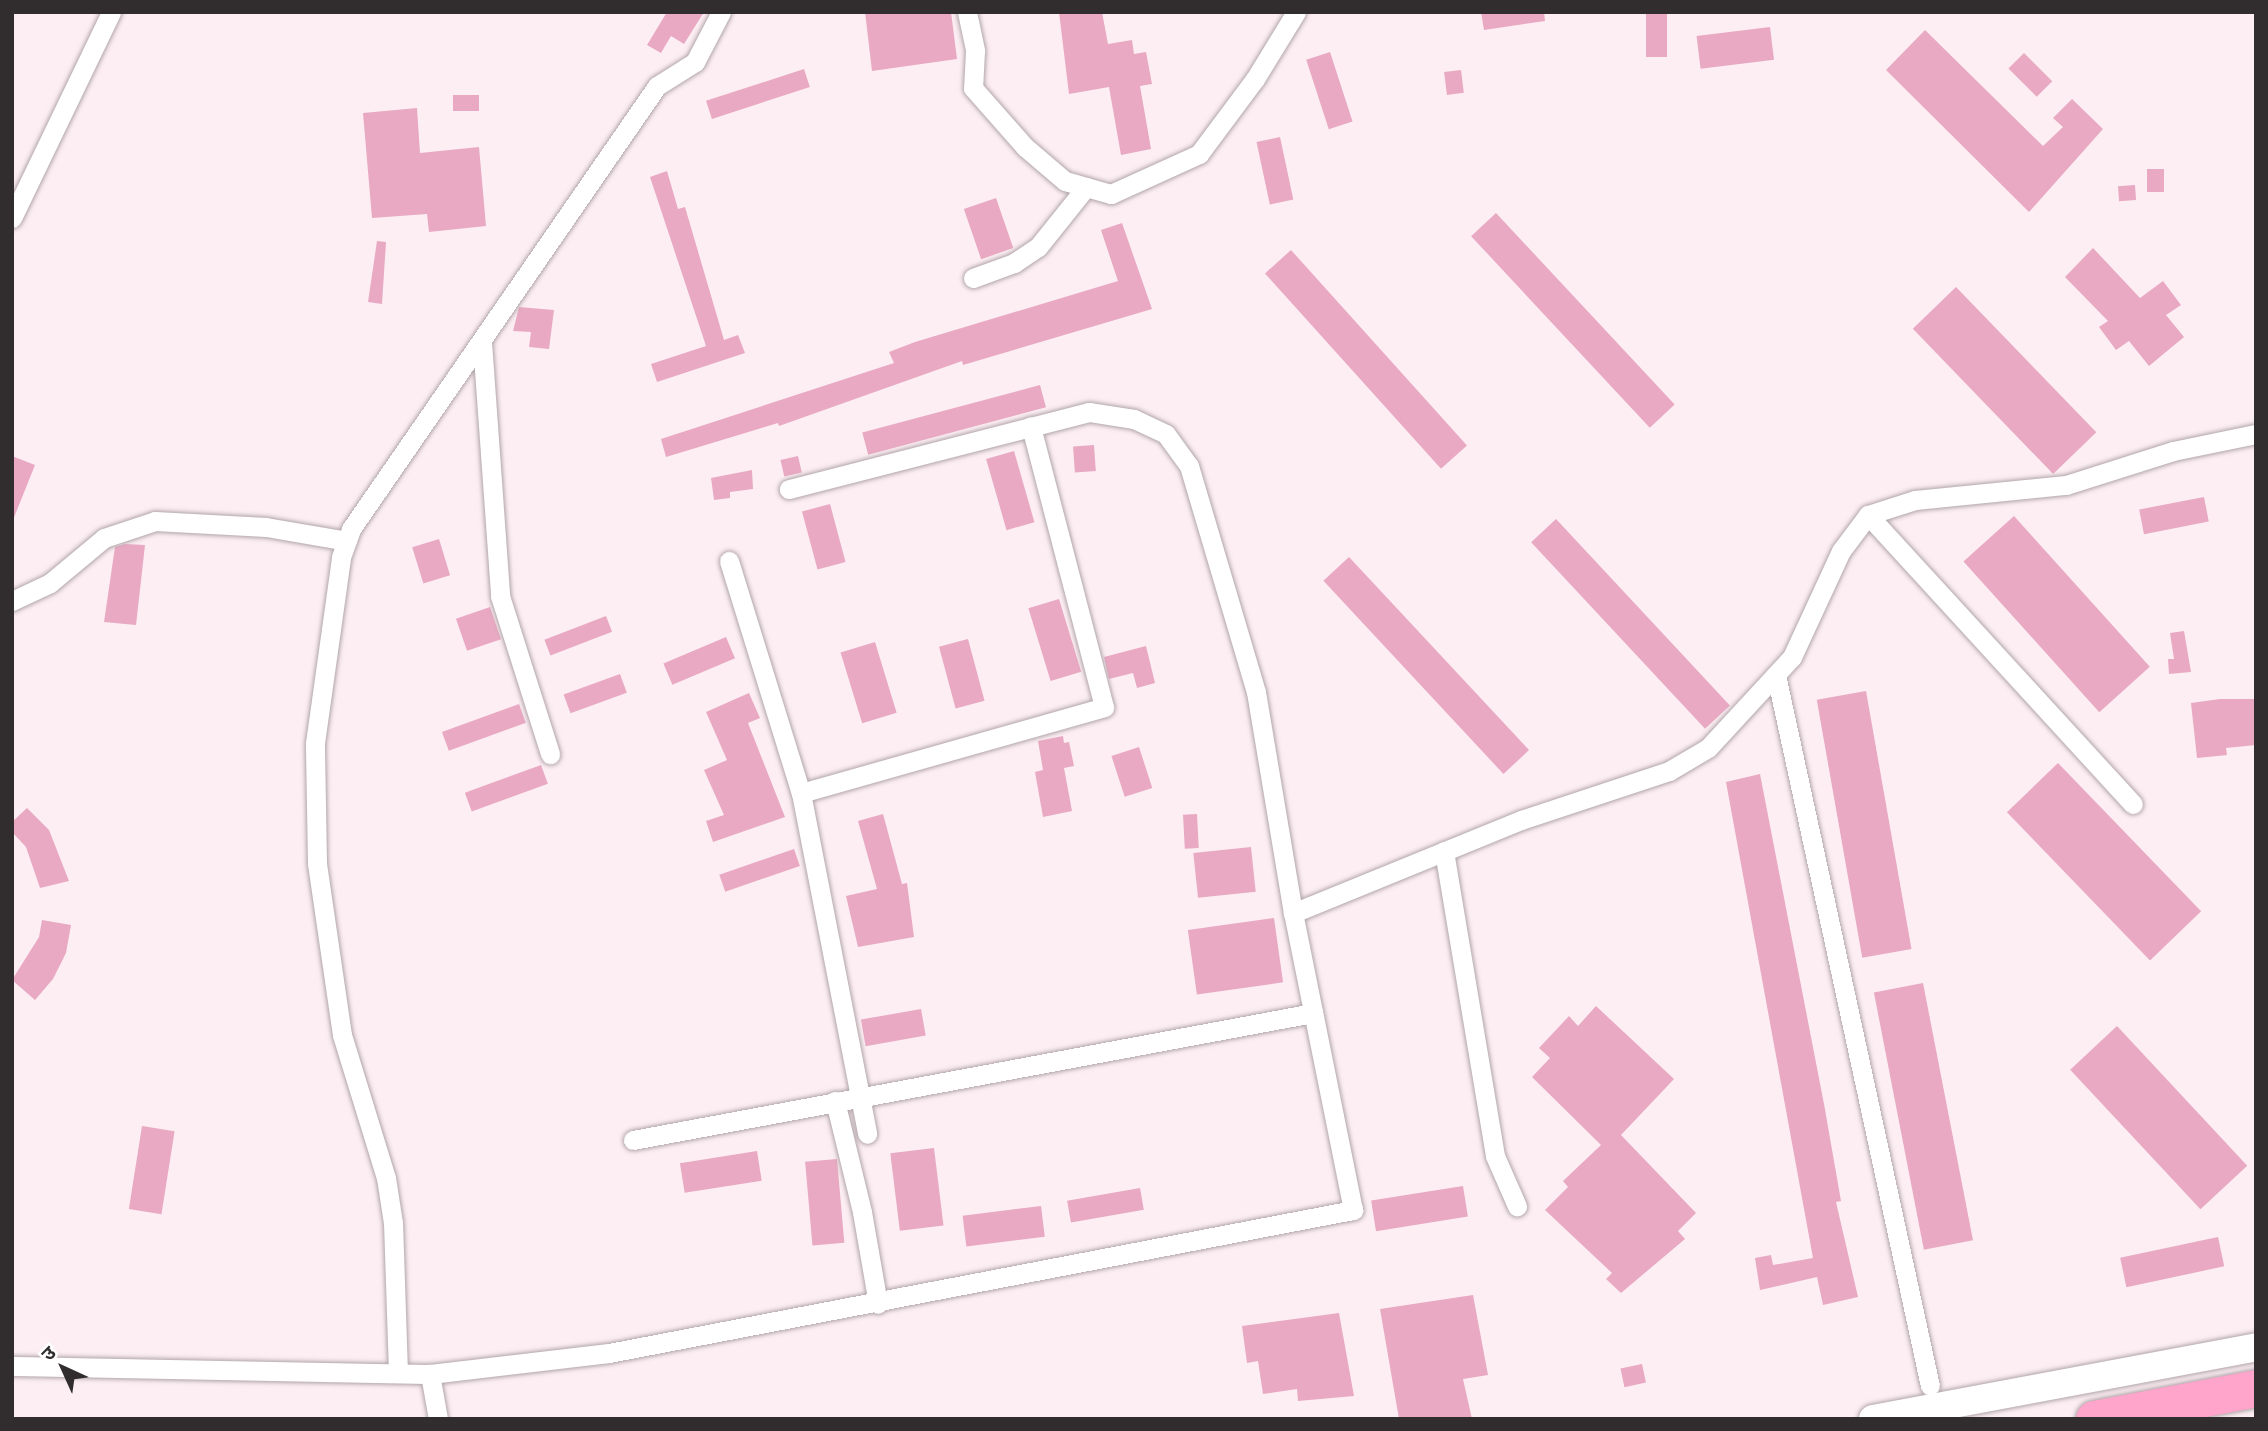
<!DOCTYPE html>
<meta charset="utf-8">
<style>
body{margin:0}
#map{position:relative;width:2268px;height:1431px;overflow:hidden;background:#fceef3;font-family:Barlow,"Noto Sans Devanagari",sans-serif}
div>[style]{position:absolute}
.building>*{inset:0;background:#e9a9c2;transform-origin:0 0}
.roads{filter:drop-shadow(0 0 2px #b2a6aa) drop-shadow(0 0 2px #b2a6aa)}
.street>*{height:19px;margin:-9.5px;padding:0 9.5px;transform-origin:9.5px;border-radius:9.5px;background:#fff}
.secondary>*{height:28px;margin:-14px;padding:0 14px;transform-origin:14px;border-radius:14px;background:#fff}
.highway>*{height:37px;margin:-18.5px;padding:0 18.5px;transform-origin:18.5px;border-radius:18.5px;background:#ffa4ca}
span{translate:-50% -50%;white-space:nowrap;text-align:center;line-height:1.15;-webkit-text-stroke:5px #fff;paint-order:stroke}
.frame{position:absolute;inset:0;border:14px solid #312c2d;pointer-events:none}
.north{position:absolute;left:28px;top:1333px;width:70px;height:70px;-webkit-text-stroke:5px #fff;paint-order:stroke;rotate:315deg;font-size:19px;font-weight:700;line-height:28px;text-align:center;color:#312c2d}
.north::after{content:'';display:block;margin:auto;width:24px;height:32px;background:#312c2d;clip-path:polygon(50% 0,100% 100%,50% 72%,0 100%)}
</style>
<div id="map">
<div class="building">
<div style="clip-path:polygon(667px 12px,704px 12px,684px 44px,671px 36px,661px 53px,647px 45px)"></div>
<div style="clip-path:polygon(865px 12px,951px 12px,957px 59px,872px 71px)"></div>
<div style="clip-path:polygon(1059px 12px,1102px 12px,1108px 44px,1132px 40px,1134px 54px,1146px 52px,1152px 84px,1140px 86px,1151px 149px,1121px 155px,1109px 87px,1069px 94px)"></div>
<div style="clip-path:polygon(1481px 12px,1544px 12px,1545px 21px,1484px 30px)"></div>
<div style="left:1646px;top:12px;width:21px;height:45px"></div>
<div style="left:1770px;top:27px;width:33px;height:74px;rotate:83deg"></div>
<div style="clip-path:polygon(1925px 30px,2043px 146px,2063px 127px,2053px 118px,2072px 99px,2103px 129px,2029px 212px,1886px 70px)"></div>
<div style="left:1330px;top:52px;width:73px;height:25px;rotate:72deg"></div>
<div style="left:2024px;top:53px;width:40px;height:22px;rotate:45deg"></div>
<div style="left:804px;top:69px;width:19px;height:103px;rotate:72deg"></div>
<div style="left:1461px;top:70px;width:23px;height:17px;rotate:83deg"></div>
<div style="left:479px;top:95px;width:16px;height:26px;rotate:90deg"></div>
<div style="clip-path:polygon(417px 108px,420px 153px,479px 147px,486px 226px,429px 232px,427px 214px,372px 218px,363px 113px)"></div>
<div style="left:1280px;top:137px;width:64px;height:24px;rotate:78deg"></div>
<div style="left:2147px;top:169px;width:17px;height:23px"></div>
<div style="clip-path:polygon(667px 171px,678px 209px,685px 207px,724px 340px,738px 335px,745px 353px,657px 382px,651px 364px,706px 346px,650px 177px)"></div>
<div style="left:2135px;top:185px;width:15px;height:17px;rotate:86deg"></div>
<div style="left:996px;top:198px;width:53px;height:34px;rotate:71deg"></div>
<div style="left:1496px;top:213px;width:262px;height:34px;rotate:47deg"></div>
<div style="clip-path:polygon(1122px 223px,1152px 309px,963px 365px,962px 361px,779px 426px,778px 423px,666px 457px,661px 439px,894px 363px,889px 352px,915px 342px,1118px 281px,1101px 230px)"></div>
<div style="clip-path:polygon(377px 241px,386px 242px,382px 304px,368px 302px)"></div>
<div style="clip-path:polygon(2093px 248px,2140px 298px,2163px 281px,2181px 305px,2166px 315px,2184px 337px,2149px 366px,2129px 341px,2116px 350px,2099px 327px,2108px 321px,2065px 277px)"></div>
<div style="left:1291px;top:250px;width:263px;height:35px;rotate:48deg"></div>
<div style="left:1956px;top:287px;width:202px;height:60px;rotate:46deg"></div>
<div style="clip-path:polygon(519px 307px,554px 310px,549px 349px,529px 347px,531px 332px,513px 331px)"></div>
<div style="left:1040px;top:385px;width:23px;height:184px;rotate:75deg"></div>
<div style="left:1094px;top:445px;width:26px;height:21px;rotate:86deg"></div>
<div style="left:1014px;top:451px;width:74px;height:29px;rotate:74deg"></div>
<div style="clip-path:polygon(12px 456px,35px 465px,13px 520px,12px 519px)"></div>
<div style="left:798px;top:456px;width:17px;height:18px;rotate:77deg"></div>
<div style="clip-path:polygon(752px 470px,753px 489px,730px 492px,730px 498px,714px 500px,711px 478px)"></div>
<div style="left:2204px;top:497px;width:25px;height:66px;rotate:79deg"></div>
<div style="left:830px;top:504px;width:60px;height:29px;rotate:75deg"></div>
<div style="left:2014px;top:516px;width:203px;height:68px;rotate:48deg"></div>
<div style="left:1556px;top:519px;width:255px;height:34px;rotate:47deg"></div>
<div style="left:439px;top:539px;width:38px;height:28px;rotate:73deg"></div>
<div style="clip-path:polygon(125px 544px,145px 545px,136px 625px,104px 622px,115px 547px)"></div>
<div style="left:1349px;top:557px;width:264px;height:35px;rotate:47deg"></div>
<div style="left:1059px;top:599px;width:76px;height:32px;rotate:73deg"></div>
<div style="left:490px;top:607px;width:34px;height:36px;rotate:71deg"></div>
<div style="left:606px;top:616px;width:17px;height:66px;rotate:69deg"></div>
<div style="clip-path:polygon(2184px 631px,2191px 672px,2169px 674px,2168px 659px,2174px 659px,2170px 633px)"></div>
<div style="left:726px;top:637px;width:23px;height:68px;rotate:67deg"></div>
<div style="left:968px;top:639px;width:64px;height:30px;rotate:75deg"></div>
<div style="left:875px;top:642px;width:74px;height:36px;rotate:73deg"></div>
<div style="clip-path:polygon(1146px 646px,1155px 683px,1137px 688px,1133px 673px,1109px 679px,1104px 657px)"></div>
<div style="left:620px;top:674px;width:20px;height:60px;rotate:70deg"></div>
<div style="left:1866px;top:691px;width:262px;height:50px;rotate:80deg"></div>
<div style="clip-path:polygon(749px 693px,760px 718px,748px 723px,785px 817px,713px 842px,706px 821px,724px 815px,704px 770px,727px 760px,706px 712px)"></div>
<div style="clip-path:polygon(2220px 699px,2256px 699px,2256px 745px,2226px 748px,2227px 755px,2197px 758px,2191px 703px)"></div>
<div style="left:519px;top:704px;width:20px;height:82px;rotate:70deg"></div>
<div style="clip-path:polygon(1063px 736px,1064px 743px,1069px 742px,1074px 766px,1064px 768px,1072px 811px,1043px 817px,1035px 772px,1043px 770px,1038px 741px)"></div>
<div style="left:1139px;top:747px;width:43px;height:29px;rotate:72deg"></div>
<div style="left:2058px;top:763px;width:206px;height:71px;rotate:46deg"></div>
<div style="left:541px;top:765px;width:20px;height:81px;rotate:70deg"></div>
<div style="clip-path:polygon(1760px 774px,1824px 1104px,1841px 1201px,1836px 1202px,1858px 1297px,1823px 1305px,1817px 1277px,1760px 1290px,1755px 1258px,1771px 1255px,1773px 1265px,1813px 1258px,1726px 782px)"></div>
<div style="clip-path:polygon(27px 808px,49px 830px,69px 881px,40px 888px,26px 847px,12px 832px,12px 822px)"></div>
<div style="clip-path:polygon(883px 814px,902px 884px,907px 883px,914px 937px,858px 947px,846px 896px,877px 889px,858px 821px)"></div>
<div style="left:1197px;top:814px;width:34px;height:14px;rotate:87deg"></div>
<div style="left:1251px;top:847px;width:45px;height:58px;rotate:84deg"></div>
<div style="left:794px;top:849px;width:18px;height:79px;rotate:71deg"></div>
<div style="left:1274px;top:918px;width:65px;height:87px;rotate:82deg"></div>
<div style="clip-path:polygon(42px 920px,71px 925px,66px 953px,53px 979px,35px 1000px,12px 980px,39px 937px)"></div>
<div style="left:1923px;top:983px;width:262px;height:50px;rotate:79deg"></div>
<div style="clip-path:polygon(1596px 1006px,1674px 1079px,1621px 1135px,1696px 1213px,1678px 1231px,1685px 1239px,1621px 1293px,1606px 1279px,1612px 1273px,1545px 1210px,1568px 1187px,1563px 1181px,1601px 1145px,1532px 1077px,1550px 1058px,1539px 1048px,1569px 1016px,1578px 1026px)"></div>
<div style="left:921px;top:1009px;width:27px;height:61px;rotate:80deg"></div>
<div style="left:2117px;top:1026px;width:191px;height:64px;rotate:47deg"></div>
<div style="left:142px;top:1126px;width:33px;height:84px;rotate:9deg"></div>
<div style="left:934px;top:1148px;width:78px;height:44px;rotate:83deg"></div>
<div style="left:757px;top:1151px;width:30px;height:78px;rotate:81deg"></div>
<div style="left:837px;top:1159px;width:84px;height:32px;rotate:85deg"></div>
<div style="left:1463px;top:1186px;width:31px;height:93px;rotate:81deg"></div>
<div style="left:1140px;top:1188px;width:22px;height:74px;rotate:80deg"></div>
<div style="left:1041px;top:1206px;width:31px;height:79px;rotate:83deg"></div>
<div style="left:2218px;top:1237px;width:30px;height:100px;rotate:78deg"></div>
<div style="clip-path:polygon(1473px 1295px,1488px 1375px,1463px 1379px,1472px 1419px,1399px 1419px,1380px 1309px)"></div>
<div style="clip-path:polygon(1339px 1313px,1354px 1396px,1298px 1401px,1297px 1389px,1263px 1394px,1258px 1361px,1247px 1363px,1242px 1326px)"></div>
<div style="left:1642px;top:1364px;width:19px;height:22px;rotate:78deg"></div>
</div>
<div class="roads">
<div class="street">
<div style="left:967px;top:12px;width:40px;rotate:78deg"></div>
<div style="left:975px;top:51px;width:37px;rotate:93deg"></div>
<div style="left:973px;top:88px;width:79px;rotate:48.6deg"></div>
<div style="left:1025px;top:147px;width:52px;rotate:40.4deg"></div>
<div style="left:1065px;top:181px;width:48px;rotate:15.8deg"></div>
<div style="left:1111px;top:194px;width:97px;rotate:-24.4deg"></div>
<div style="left:1199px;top:154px;width:94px;rotate:-53.3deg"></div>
<div style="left:1255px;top:79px;width:79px;rotate:-58.5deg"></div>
<div style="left:12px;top:218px;width:229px;rotate:-64.3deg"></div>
<div style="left:973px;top:278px;width:44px;rotate:-20.1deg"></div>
<div style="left:1014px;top:263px;width:29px;rotate:-34deg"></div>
<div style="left:1038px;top:247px;width:77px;rotate:-51.3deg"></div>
<div style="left:482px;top:342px;width:255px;rotate:85.9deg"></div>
<div style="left:500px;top:596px;width:166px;rotate:72.4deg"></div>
<div style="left:1868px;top:515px;width:392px;rotate:47.5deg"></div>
<div style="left:729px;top:561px;width:243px;rotate:72.8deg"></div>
<div style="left:801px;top:793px;width:347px;rotate:79deg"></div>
<div style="left:12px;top:601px;width:42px;rotate:-25.3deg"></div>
<div style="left:50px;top:583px;width:70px;rotate:-39.8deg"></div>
<div style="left:104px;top:538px;width:54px;rotate:-18.4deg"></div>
<div style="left:155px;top:521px;width:111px;rotate:3.1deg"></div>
<div style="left:266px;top:527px;width:82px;rotate:9.8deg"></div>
<div style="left:1776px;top:675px;width:727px;rotate:77.78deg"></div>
<div style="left:801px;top:793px;width:315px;rotate:-15.8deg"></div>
<div style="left:1104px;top:707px;width:290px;rotate:-104.6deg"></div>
<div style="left:1444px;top:851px;width:309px;rotate:80.5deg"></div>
<div style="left:1495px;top:1156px;width:55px;rotate:66.3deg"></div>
<div style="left:1293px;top:913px;width:246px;rotate:-22.2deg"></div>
<div style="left:1521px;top:820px;width:156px;rotate:-18.3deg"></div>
<div style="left:1669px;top:771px;width:45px;rotate:-30.5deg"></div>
<div style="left:1708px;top:748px;width:124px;rotate:-47.3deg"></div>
<div style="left:1792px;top:657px;width:117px;rotate:-65.2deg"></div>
<div style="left:1841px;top:551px;width:45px;rotate:-53.1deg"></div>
<div style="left:1868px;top:515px;width:49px;rotate:-17.7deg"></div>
<div style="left:1915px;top:500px;width:152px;rotate:-5.7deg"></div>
<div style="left:2066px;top:485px;width:112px;rotate:-17.6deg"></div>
<div style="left:2173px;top:451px;width:85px;rotate:-11.6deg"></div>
<div style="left:835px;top:1101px;width:114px;rotate:76.3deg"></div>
<div style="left:862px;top:1212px;width:93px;rotate:80.1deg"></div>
<div style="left:633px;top:1140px;width:692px;rotate:-10.58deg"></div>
<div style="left:12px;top:1366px;width:418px;rotate:1.1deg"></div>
<div style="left:398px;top:1373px;width:150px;rotate:-91.9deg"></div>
<div style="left:393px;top:1223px;width:46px;rotate:-98.8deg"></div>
<div style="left:386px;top:1178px;width:150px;rotate:-107.1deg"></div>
<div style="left:342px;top:1035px;width:174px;rotate:-98.3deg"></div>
<div style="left:317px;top:863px;width:120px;rotate:-91deg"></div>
<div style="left:315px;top:743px;width:188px;rotate:-82deg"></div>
<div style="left:341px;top:557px;width:30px;rotate:-70deg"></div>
<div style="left:351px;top:529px;width:538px;rotate:-55.37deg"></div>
<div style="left:657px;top:86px;width:45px;rotate:-32.3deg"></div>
<div style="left:695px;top:62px;width:56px;rotate:-62.5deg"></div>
<div style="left:438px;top:1419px;width:46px;rotate:-100.1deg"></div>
<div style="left:430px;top:1374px;width:180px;rotate:-6.7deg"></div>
<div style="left:609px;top:1353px;width:758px;rotate:-10.88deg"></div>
<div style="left:1353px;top:1210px;width:303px;rotate:-101.4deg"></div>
<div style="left:1293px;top:913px;width:224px;rotate:-99.5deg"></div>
<div style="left:1256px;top:692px;width:236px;rotate:-106.5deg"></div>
<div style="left:1189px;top:466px;width:39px;rotate:-126deg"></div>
<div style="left:1166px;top:434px;width:35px;rotate:-155deg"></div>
<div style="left:1134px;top:419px;width:46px;rotate:-171.2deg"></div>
<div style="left:1089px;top:412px;width:310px;rotate:165.6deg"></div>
</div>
<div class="secondary">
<div style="left:1873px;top:1419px;width:390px;rotate:-10.6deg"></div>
</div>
<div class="highway">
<div style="left:2094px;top:1419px;width:165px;rotate:-10.8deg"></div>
</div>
</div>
<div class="frame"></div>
<div class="north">उ</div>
</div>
